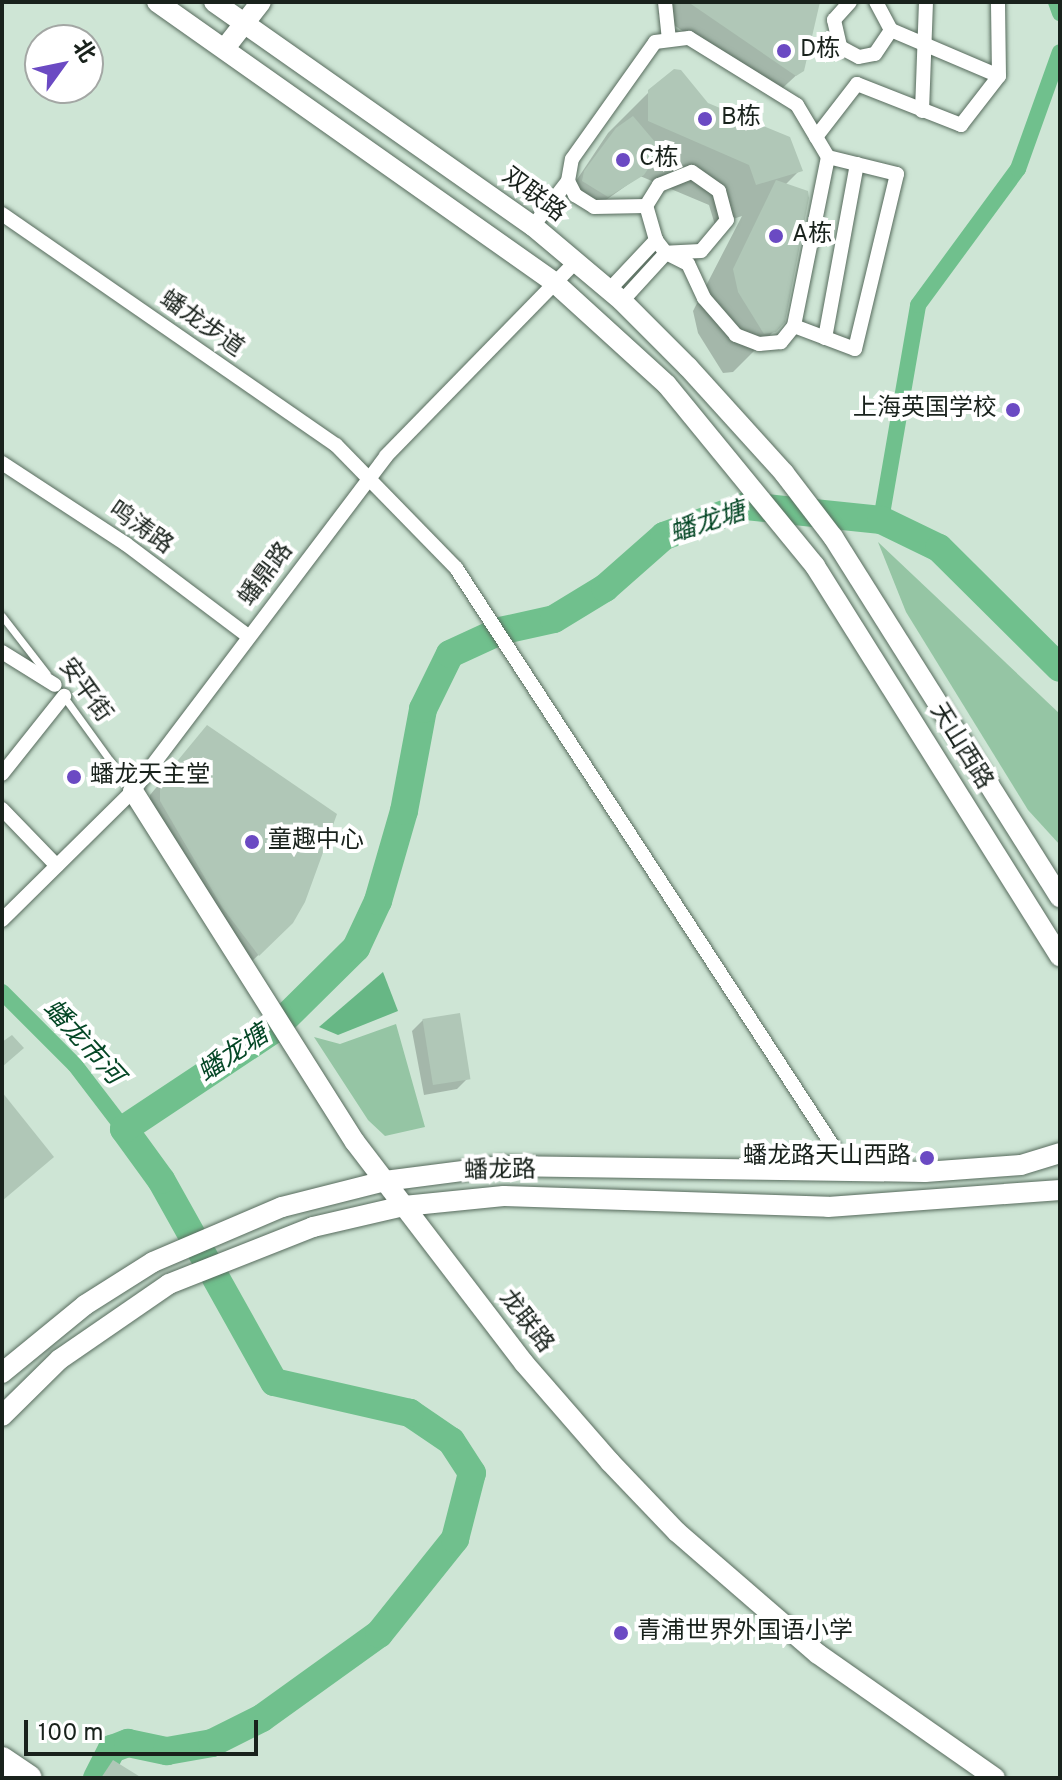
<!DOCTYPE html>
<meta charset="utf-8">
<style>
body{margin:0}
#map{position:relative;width:1062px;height:1780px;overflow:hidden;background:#cee5d5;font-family:Overpass,"Noto Sans SC",sans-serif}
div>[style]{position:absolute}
.green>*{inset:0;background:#95c5a4}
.forest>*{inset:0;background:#67b785}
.shadow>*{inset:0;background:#0003}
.canal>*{height:16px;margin:-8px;padding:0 8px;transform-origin:8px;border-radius:8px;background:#70c08d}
.river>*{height:28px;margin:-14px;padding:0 14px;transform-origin:14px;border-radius:14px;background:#70c08d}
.building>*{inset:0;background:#b0c7b7;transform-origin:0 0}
.roads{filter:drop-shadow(0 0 2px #576b5d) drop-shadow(0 0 2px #576b5d)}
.lane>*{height:7px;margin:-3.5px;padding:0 3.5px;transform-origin:3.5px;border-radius:3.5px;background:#fff}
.street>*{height:14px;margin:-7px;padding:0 7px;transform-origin:7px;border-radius:7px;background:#fff}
.secondary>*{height:20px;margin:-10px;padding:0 10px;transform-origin:10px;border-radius:10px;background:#fff}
.highway>*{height:26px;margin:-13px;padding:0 13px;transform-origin:13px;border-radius:13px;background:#fff}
.dots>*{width:22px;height:22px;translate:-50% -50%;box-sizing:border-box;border:4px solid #fff;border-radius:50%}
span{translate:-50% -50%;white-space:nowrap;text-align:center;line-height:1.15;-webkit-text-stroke:8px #fff;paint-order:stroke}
.poi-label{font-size:24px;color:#19221c}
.left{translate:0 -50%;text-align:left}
.right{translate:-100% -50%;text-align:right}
.street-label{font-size:24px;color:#19221c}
.water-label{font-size:26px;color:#054726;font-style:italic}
.frame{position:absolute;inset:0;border:4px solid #19221c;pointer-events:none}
.north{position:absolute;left:24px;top:24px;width:80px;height:80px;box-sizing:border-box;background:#fff;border:2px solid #a3a7a4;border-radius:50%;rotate:57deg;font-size:22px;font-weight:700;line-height:32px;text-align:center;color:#19221c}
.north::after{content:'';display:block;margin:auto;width:28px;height:36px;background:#6b4ac3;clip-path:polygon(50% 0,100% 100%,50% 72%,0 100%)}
.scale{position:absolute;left:24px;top:1720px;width:234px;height:36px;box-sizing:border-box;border:4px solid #19221c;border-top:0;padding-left:10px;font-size:24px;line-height:28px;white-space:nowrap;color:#19221c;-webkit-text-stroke:6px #fff;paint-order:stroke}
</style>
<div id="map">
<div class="green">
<div style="clip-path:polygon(878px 542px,1060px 714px,1060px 845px,1028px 810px,906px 612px)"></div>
<div style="clip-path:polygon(396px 1024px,425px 1127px,385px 1136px,368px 1120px,314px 1037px,340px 1044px)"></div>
</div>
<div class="forest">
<div style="clip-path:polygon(383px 972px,398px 1011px,338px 1035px,319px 1027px)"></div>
</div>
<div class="shadow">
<div style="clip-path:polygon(665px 2px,818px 2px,802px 70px,775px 95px,658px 14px)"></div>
<div style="clip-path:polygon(649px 92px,707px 104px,800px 170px,785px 185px,774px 331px,733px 372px,723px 373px,698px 333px,693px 311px,742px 216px,715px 225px,709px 205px,640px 176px,596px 207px,574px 184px,608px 133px)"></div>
<div style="clip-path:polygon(207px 727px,292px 922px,248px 965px,149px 812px,150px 795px)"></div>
<div style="clip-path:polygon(423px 1020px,468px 1078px,457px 1089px,424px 1095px,412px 1031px)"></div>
</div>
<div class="canal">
<div style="left:1056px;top:2px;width:12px;rotate:70deg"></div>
<div style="left:881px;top:520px;width:218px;rotate:-80.2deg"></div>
<div style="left:918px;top:305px;width:169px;rotate:-53.7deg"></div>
<div style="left:1018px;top:169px;width:124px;rotate:-70.3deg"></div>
<div style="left:2px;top:992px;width:103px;rotate:45deg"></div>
<div style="left:75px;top:1065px;width:81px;rotate:52.6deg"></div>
</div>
<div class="river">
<div style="left:97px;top:1778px;width:33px;rotate:-63deg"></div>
<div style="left:112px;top:1749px;width:17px;rotate:-21deg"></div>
<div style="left:128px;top:1743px;width:40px;rotate:12deg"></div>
<div style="left:167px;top:1751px;width:46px;rotate:-10.1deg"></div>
<div style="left:212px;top:1743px;width:56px;rotate:-26.6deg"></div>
<div style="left:262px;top:1718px;width:144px;rotate:-35.7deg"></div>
<div style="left:379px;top:1634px;width:122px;rotate:-51.3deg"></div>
<div style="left:455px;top:1539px;width:68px;rotate:-75.6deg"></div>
<div style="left:472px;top:1473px;width:38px;rotate:-123deg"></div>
<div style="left:451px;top:1441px;width:50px;rotate:-145.7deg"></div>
<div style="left:410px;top:1413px;width:139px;rotate:-167.2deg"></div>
<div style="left:274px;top:1382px;width:231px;rotate:-119.2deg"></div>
<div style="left:161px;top:1180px;width:63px;rotate:-126deg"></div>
<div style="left:124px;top:1129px;width:179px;rotate:-33.6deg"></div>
<div style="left:273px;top:1030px;width:117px;rotate:-44.7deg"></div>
<div style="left:356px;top:948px;width:52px;rotate:-64.9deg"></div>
<div style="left:378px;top:901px;width:94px;rotate:-73.9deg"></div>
<div style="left:404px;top:811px;width:104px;rotate:-79.4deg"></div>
<div style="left:423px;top:709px;width:61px;rotate:-63.9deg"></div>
<div style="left:450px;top:654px;width:55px;rotate:-24.7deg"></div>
<div style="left:500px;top:631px;width:55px;rotate:-12.5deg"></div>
<div style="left:554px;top:619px;width:60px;rotate:-31.3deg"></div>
<div style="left:605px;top:588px;width:79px;rotate:-41.4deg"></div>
<div style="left:664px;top:536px;width:87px;rotate:-20.1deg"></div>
<div style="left:746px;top:506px;width:136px;rotate:5.9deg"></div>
<div style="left:881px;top:520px;width:64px;rotate:25.8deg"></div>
<div style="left:939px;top:548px;width:170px;rotate:44.8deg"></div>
</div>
<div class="building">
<div style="clip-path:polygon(688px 2px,820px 2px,804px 71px,796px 76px)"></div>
<div style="clip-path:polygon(674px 69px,681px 70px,708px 103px,790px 137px,803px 171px,756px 185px,749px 165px,648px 121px,648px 90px)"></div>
<div style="clip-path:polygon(633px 116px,661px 149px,644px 175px,608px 197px,582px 181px,584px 171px,616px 128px)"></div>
<div style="clip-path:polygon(776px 180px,808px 191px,809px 198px,785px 322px,776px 332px,764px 334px,738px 292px,733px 269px)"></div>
<div style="clip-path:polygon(207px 725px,337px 814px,305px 902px,293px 923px,259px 956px,222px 907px,160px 801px,160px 782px)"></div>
<div style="left:460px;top:1013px;width:67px;height:38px;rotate:81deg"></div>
<div style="clip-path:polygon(12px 1035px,24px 1048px,2px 1067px,2px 1042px)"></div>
<div style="clip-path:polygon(2px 1092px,54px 1157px,2px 1201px)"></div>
<div style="clip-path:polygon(113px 1760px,142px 1778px,101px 1778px)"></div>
</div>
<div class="roads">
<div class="lane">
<div style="left:2px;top:616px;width:73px;rotate:52.2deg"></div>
<div style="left:64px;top:697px;width:116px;rotate:54.1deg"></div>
</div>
<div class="street">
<div style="left:665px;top:2px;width:38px;rotate:84deg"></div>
<div style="left:850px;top:2px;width:24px;rotate:132deg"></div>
<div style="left:834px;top:20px;width:28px;rotate:77deg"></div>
<div style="left:840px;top:47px;width:21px;rotate:28deg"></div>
<div style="left:859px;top:57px;width:16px;rotate:-11deg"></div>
<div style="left:875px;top:54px;width:29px;rotate:-56deg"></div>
<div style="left:891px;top:30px;width:32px;rotate:-118deg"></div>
<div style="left:891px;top:30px;width:117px;rotate:23.1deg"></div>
<div style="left:922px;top:111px;width:109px;rotate:-87.9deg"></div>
<div style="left:816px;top:137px;width:67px;rotate:-52.3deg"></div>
<div style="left:857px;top:84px;width:112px;rotate:21.5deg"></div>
<div style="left:961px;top:125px;width:62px;rotate:-52.2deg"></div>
<div style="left:999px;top:76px;width:74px;rotate:-90.8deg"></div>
<div style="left:568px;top:181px;width:16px;rotate:63deg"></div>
<div style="left:575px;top:195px;width:22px;rotate:32deg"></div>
<div style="left:594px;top:207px;width:52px;rotate:-1.1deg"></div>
<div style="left:2px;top:214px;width:406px;rotate:34.7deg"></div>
<div style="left:336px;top:445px;width:172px;rotate:45.7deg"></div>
<div style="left:456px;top:568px;width:718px;rotate:56.89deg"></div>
<div style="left:533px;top:226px;width:57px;rotate:-52.1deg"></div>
<div style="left:568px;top:181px;width:22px;rotate:-80deg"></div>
<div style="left:572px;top:159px;width:143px;rotate:-54.6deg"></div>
<div style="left:655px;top:42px;width:34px;rotate:-7deg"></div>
<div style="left:689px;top:38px;width:127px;rotate:31.8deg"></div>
<div style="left:797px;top:105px;width:61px;rotate:59.2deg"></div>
<div style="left:828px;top:157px;width:172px;rotate:101.4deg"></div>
<div style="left:794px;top:326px;width:21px;rotate:129deg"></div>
<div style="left:781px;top:342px;width:22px;rotate:175deg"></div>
<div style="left:759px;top:344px;width:25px;rotate:-159deg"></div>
<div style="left:736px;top:335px;width:49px;rotate:-130.9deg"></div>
<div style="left:704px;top:298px;width:38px;rotate:-115deg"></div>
<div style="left:688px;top:264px;width:25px;rotate:-153deg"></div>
<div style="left:666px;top:253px;width:16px;rotate:-128deg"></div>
<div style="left:609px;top:290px;width:69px;rotate:-46.8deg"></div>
<div style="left:656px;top:240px;width:35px;rotate:-106deg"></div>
<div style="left:646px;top:206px;width:25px;rotate:-58deg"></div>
<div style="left:659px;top:185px;width:35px;rotate:-22deg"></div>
<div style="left:692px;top:172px;width:33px;rotate:35deg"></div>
<div style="left:719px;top:191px;width:30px;rotate:75deg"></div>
<div style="left:727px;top:220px;width:40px;rotate:130deg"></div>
<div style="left:701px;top:251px;width:35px;rotate:177deg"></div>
<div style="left:666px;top:253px;width:65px;rotate:132.5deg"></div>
<div style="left:794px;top:326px;width:65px;rotate:20.7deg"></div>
<div style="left:855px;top:349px;width:180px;rotate:-76.5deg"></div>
<div style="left:897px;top:174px;width:71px;rotate:-166.2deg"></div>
<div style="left:825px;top:338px;width:177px;rotate:-79.6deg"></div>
<div style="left:2px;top:463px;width:148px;rotate:33.2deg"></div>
<div style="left:126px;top:544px;width:153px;rotate:37deg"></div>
<div style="left:2px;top:652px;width:62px;rotate:31.9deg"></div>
<div style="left:2px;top:774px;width:100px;rotate:-51.5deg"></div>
<div style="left:2px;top:809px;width:79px;rotate:46deg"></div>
<div style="left:2px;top:920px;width:184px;rotate:-44.6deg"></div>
<div style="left:133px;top:791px;width:420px;rotate:-52.9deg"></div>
<div style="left:386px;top:456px;width:271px;rotate:-45.7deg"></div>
</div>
<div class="secondary">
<div style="left:157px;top:2px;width:487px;rotate:35.2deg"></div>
<div style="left:555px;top:283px;width:151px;rotate:42.3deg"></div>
<div style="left:667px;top:385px;width:234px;rotate:50.7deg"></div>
<div style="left:815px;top:566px;width:461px;rotate:57.9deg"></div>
<div style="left:214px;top:2px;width:390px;rotate:35.1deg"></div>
<div style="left:533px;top:226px;width:116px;rotate:40.1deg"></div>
<div style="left:622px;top:301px;width:93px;rotate:45deg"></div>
<div style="left:688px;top:367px;width:143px;rotate:47.8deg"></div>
<div style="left:784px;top:473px;width:81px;rotate:52.6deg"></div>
<div style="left:833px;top:537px;width:426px;rotate:57.8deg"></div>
<div style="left:225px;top:48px;width:58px;rotate:-52deg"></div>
<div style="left:133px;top:791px;width:415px;rotate:57.7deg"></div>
<div style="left:355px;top:1142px;width:278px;rotate:52.6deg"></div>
<div style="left:524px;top:1363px;width:131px;rotate:49deg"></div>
<div style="left:610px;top:1462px;width:97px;rotate:46.3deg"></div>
<div style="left:677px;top:1532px;width:186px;rotate:40.9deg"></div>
<div style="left:818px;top:1654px;width:216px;rotate:35deg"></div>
<div style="left:2px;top:1373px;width:107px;rotate:-39.3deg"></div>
<div style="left:85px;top:1305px;width:80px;rotate:-32.3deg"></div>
<div style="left:153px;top:1262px;width:140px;rotate:-23.1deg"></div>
<div style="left:282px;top:1207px;width:106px;rotate:-14.2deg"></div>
<div style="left:385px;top:1181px;width:116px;rotate:-7.4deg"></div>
<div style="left:500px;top:1166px;width:425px;rotate:0.8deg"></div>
<div style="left:925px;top:1172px;width:96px;rotate:-4.2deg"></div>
<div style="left:1021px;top:1165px;width:41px;rotate:-17.1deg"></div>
<div style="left:2px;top:1416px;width:81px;rotate:-44.5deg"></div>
<div style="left:60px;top:1359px;width:132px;rotate:-34.5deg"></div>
<div style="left:169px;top:1284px;width:155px;rotate:-21.6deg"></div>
<div style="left:313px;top:1227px;width:93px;rotate:-13deg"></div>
<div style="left:404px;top:1206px;width:100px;rotate:-5.7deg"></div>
<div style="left:504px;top:1196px;width:324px;rotate:1.9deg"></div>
<div style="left:828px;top:1207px;width:233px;rotate:-4.2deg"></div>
</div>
<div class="highway">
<div style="left:2px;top:1760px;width:32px;rotate:34deg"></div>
</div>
</div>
<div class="dots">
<div style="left:784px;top:51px;background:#6b4ac3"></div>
<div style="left:705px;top:119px;background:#6b4ac3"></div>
<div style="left:623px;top:160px;background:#6b4ac3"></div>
<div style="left:776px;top:236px;background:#6b4ac3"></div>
<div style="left:1013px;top:410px;background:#6b4ac3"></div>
<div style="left:74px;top:777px;background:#6b4ac3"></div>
<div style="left:252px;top:842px;background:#6b4ac3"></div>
<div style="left:927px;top:1158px;background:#6b4ac3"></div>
<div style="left:621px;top:1633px;background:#6b4ac3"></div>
</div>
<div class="poi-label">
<span class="left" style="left:800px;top:51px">D栋</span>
<span class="left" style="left:721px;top:119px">B栋</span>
<span class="left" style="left:639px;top:160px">C栋</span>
<span class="left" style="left:792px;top:236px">A栋</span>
<span class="right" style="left:997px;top:410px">上海英国学校</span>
<span class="left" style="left:90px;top:777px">蟠龙天主堂</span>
<span class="left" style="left:268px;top:842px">童趣中心</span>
<span class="right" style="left:911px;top:1158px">蟠龙路天山西路</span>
<span class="left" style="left:637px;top:1633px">青浦世界外国语小学</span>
</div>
<div class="street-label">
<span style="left:533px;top:196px;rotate:37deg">双联路</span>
<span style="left:201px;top:325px;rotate:35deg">蟠龙步道</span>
<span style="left:140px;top:529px;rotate:35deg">鸣涛路</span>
<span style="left:267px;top:575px;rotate:-53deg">蟠鼎路</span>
<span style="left:84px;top:691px;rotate:54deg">安平街</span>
<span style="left:960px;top:747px;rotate:58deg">天山西路</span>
<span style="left:500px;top:1172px;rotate:-1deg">蟠龙路</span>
<span style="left:525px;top:1322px;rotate:52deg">龙联路</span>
</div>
<div class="water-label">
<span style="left:708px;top:524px;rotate:-18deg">蟠龙塘</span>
<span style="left:82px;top:1043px;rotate:48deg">蟠龙市河</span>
<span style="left:234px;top:1055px;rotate:-34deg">蟠龙塘</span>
</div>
<div class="frame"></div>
<div class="north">北</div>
<div class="scale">100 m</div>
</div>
